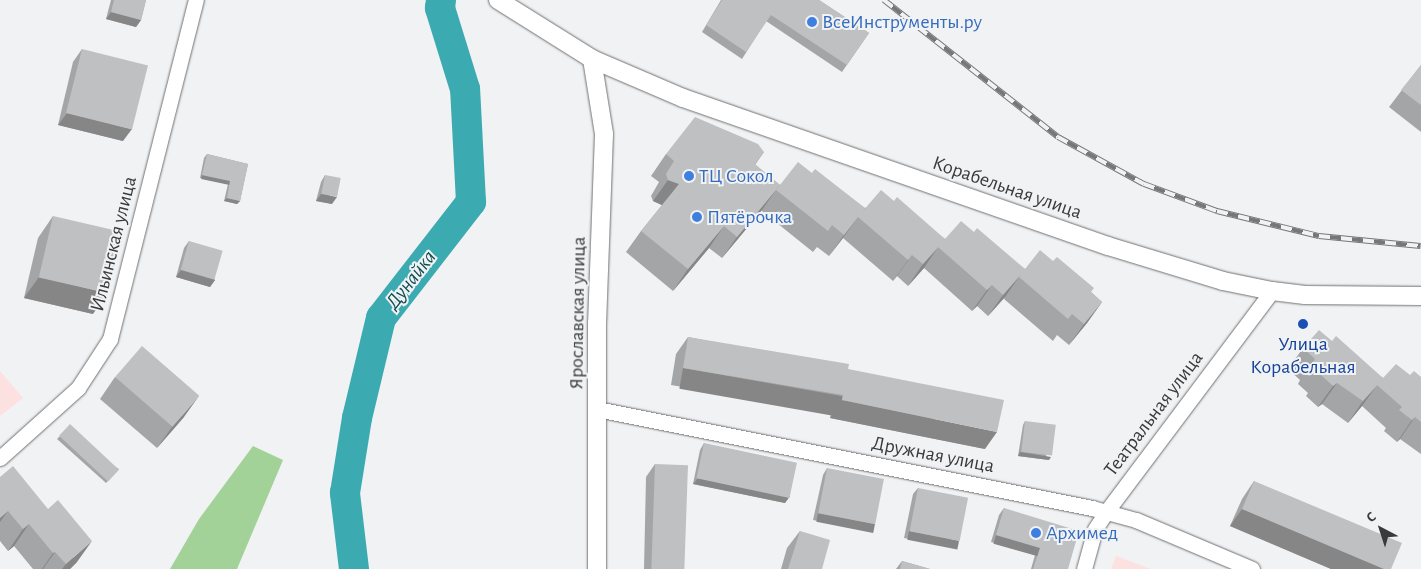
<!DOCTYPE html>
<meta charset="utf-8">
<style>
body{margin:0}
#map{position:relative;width:1421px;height:569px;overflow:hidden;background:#f1f2f4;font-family:"Alegreya Sans",sans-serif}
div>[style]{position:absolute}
.education>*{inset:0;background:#fce1e0}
.green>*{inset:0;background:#a2d298}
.river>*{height:30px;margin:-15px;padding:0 15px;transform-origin:15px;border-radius:15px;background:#3babb1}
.roads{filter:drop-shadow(0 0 1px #6e7071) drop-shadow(0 0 1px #6e7071)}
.minor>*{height:15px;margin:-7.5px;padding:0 7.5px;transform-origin:7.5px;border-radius:7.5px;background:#fff}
.tertiary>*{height:18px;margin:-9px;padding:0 9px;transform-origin:9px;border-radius:9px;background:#fff}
.rail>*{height:5.5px;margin-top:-2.75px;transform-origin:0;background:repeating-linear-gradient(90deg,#f1f2f4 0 11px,#767778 0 22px);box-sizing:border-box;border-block:1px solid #767778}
.wall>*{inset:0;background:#a4a5a6}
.shaded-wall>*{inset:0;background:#868687;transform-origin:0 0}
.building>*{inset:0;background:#bfc0c1;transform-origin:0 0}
.dots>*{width:14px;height:14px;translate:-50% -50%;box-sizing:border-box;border:2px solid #f1f2f4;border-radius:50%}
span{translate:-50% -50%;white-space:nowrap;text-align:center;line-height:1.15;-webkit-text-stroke:4px #f1f2f4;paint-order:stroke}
.shop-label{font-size:20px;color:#366cbe}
.left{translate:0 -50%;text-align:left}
.street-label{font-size:20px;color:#393a3b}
.transit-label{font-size:20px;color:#164399}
.water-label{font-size:21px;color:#0c4e52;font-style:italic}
.north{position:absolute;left:1356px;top:504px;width:50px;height:50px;-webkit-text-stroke:4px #f1f2f4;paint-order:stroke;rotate:320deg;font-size:14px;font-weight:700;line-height:20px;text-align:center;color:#393a3b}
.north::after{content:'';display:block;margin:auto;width:18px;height:22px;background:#393a3b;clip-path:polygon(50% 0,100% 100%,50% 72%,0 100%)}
</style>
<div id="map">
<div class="education">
<div style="clip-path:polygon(0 371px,23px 398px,0 416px)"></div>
<div style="clip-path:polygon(1116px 556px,1151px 569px,1111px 569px)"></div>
</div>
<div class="green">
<div style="clip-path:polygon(253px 446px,283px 460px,237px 569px,170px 569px,199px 519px)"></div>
</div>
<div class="river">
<div style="left:354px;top:569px;width:77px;rotate:-96.8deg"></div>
<div style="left:345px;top:493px;width:76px;rotate:-80.9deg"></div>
<div style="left:357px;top:418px;width:103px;rotate:-76.5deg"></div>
<div style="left:381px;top:318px;width:147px;rotate:-52.2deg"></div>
<div style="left:471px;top:202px;width:113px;rotate:-93deg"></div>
<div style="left:465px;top:89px;width:85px;rotate:-107.2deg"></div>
<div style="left:440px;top:8px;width:8px;rotate:-83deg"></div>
</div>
<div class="roads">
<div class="minor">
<div style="left:597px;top:409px;width:505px;rotate:11.31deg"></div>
<div style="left:1092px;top:508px;width:46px;rotate:15.3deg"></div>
<div style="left:1136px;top:520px;width:126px;rotate:22.9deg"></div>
<div style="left:0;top:458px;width:105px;rotate:-41.9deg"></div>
<div style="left:78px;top:388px;width:59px;rotate:-56.9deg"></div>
<div style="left:110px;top:339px;width:350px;rotate:-75.8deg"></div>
<div style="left:1084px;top:569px;width:41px;rotate:-74.6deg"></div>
<div style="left:1095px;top:529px;width:20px;rotate:-57deg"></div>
<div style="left:1106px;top:512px;width:276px;rotate:-53.1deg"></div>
</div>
<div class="tertiary">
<div style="left:498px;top:0;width:111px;rotate:32.1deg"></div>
<div style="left:592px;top:59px;width:99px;rotate:23.2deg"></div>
<div style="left:683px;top:98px;width:450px;rotate:19.2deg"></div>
<div style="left:1108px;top:246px;width:120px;rotate:16.9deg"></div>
<div style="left:1223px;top:281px;width:50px;rotate:11.5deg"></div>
<div style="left:1272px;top:291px;width:33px;rotate:7deg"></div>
<div style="left:1305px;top:295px;width:116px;rotate:0.5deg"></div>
<div style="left:592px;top:59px;width:76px;rotate:80.9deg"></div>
<div style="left:604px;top:134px;width:189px;rotate:92.1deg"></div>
<div style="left:597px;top:323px;width:246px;rotate:90deg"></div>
</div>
</div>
<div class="rail">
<div style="left:884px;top:0;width:221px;rotate:38.2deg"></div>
<div style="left:1058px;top:137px;width:98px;rotate:28.7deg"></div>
<div style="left:1144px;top:184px;width:78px;rotate:20.3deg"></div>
<div style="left:1217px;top:211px;width:105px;rotate:13.8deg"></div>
<div style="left:1319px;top:236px;width:102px;rotate:5.6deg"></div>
</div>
<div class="wall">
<div style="clip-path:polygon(111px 0,146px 0,141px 20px,136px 27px,106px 19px)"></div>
<div style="clip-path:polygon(721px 0,819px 0,869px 33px,842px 72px,766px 21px,742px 59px,702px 32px)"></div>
<div style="clip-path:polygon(82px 49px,123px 141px,58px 125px,73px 62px)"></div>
<div style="clip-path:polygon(1421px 65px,1421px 132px,1389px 107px)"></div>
<div style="clip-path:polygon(764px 152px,755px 165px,780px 185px,812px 173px,865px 208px,894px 201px,945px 239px,974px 232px,1025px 269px,1091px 292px,1102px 302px,1087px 323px,1069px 345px,1057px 335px,1053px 341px,1004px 299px,1005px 297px,988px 316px,977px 306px,972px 311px,924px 268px,908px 286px,897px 276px,893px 281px,843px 238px,829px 256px,817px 247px,813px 252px,762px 211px,762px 210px,722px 258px,709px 248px,673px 291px,626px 252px,641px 231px,662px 205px,653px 201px,651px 196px,659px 182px,651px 176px,666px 154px)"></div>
<div style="clip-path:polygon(207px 154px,248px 164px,240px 201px,237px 204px,224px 201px,228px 184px,200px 178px,204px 158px)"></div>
<div style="clip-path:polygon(325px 175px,332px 204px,316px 201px,321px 182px)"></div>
<div style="clip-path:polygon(53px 216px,93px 314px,24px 298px,38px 238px)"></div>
<div style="clip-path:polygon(189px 241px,215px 280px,210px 287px,176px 277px,184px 248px)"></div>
<div style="clip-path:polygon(688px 337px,848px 369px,985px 449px,830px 418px,831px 412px,671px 385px,676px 354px)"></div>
<div style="clip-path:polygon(1332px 341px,1383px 378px,1410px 375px,1421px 377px,1421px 454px,1400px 439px,1397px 442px,1384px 431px,1386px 428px,1362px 406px,1348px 423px,1322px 404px,1318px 407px,1306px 396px,1308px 393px,1298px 384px,1300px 380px,1288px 369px,1303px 348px)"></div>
<div style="clip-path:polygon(115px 377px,184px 417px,157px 448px,100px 399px)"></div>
<div style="clip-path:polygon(1025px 421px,1049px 460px,1018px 456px,1023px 425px)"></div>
<div style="clip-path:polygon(60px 436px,119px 469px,106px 483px,57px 439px)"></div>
<div style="clip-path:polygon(704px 443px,790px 496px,785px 503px,693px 484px,700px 450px)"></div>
<div style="clip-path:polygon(655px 464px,684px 569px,644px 569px,646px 477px)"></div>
<div style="clip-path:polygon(827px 468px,875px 524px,870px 531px,813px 520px,823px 475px)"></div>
<div style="clip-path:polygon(0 477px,77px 562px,70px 569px,33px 569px,14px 546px,8px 551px,0 541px)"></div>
<div style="clip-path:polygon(1254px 481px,1391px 569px,1331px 569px,1230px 526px,1242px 499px)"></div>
<div style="clip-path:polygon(918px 488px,954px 548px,904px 538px,913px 494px)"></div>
<div style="clip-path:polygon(1004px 508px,1068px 569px,1031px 569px,1035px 555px,991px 542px,999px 515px)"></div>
<div style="clip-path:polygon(800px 531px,822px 569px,781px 569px,787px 548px)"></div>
<div style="clip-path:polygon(902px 561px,930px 569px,896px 569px)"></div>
</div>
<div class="shaded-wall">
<div style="clip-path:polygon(111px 12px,141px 20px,136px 27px,106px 19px)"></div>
<div style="clip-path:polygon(67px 113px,132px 129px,123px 141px,58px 125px)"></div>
<div style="left:202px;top:175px;width:29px;height:4px;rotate:12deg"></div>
<div style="clip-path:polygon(668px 180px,679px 184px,664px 206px,653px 201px)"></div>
<div style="clip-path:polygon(776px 190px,762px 210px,722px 258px,737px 237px)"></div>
<div style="clip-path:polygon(321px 194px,337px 197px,332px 204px,316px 201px)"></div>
<div style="clip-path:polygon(227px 198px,240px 201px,237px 204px,224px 201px)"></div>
<div style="clip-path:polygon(858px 217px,843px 238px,829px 256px,844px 235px)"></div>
<div style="clip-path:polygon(724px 226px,709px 248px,673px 291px,688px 269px)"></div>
<div style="clip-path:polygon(938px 247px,924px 268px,908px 286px,923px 264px)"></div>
<div style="clip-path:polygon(912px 255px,897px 276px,893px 281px,908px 260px)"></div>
<div style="clip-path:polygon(181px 270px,215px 280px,210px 287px,176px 277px)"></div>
<div style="clip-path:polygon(39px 277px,108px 293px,93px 314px,24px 298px)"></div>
<div style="clip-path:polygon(1019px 277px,1005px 297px,988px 316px,1003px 295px)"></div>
<div style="clip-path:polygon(992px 285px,977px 306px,972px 311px,987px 290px)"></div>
<div style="clip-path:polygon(1102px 302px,1087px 323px,1069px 345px,1084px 324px)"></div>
<div style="left:683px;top:368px;width:162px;height:21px;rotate:10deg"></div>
<div style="clip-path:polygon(1337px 383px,1322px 404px,1318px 407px,1333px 386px)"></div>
<div style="clip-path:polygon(1377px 385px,1362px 406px,1348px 423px,1363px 401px)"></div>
<div style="clip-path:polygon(199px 396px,184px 417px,157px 448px,172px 427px)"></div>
<div style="clip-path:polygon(842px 400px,997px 432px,985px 449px,830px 418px)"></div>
<div style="clip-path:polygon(1415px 417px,1400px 439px,1397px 442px,1412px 420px)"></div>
<div style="clip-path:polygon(1020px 452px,1051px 457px,1049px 460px,1018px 456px)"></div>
<div style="clip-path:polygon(698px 478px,790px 496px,785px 503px,693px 484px)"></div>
<div style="clip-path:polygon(1242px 509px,1384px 569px,1331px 569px,1230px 526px)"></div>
<div style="clip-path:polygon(8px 511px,0 522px,0 518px)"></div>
<div style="left:818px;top:513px;width:58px;height:9px;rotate:11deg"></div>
<div style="clip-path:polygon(29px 524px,14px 546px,8px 551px,23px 529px)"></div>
<div style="left:909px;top:531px;width:51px;height:9px;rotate:11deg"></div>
<div style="left:996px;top:535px;width:46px;height:9px;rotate:16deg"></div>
<div style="clip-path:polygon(92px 541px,77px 562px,70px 569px,62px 569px,66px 564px)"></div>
<div style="clip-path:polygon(55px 552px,43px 569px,42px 569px,53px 553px)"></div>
</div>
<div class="building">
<div style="clip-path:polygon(114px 0,146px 0,141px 20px,111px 12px)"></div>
<div style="clip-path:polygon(722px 0,819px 0,869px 33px,847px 65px,771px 15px,746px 52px,706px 25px)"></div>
<div style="left:82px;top:49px;width:68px;height:66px;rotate:14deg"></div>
<div style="clip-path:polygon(1421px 65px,1421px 105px,1401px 90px)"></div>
<div style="clip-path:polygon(695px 117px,758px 144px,764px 152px,755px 164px,780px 185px,737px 237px,724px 226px,688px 269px,641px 231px,679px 184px,668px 180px,666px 174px,674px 161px,666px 154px)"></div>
<div style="clip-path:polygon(207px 154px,248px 164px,240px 201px,227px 198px,230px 181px,202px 175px)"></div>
<div style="clip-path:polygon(798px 162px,812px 173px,815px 169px,865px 208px,862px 212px,881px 190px,894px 201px,897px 197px,945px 239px,961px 221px,974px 232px,977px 228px,1025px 269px,1040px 250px,1053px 261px,1057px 257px,1094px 288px,1091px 292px,1102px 302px,1084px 324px,1072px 314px,1068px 319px,1019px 277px,1022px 273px,1003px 295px,992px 285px,987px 290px,938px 247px,942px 243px,923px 264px,912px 255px,908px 260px,858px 217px,844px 235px,832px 225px,828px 231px,776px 190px)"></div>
<div style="left:325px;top:175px;width:16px;height:19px;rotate:11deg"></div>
<div style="left:53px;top:216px;width:71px;height:63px;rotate:13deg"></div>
<div style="left:189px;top:241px;width:35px;height:30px;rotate:16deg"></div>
<div style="clip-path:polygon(1319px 330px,1332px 341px,1336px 336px,1383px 378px,1396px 364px,1410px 375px,1414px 371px,1421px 377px,1421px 422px,1415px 417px,1412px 420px,1399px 410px,1402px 407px,1377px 385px,1380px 382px,1363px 401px,1337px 383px,1333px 386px,1321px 375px,1324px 372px,1313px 362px,1315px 359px,1303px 348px)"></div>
<div style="clip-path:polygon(688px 337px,849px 364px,848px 369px,1004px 400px,997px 432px,842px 400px,843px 395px,683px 368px)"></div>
<div style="left:142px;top:346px;width:76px;height:41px;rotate:41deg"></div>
<div style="left:1025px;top:421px;width:31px;height:31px;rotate:7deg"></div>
<div style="left:70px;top:424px;width:67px;height:16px;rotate:43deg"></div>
<div style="left:704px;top:443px;width:95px;height:36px;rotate:12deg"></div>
<div style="left:655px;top:464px;width:33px;height:105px;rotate:2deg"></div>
<div style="clip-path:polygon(13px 466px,48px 509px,58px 500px,92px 541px,66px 564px,55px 552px,53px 553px,29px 524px,23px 529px,8px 511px,0 518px,0 477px)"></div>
<div style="left:827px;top:468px;width:58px;height:46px;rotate:11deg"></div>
<div style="clip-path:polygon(1254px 481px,1402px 543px,1391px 569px,1384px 569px,1242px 509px)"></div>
<div style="left:918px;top:488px;width:51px;height:44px;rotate:11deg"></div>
<div style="clip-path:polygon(1004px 508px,1079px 531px,1068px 569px,1033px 569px,1040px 548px,996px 535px)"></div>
<div style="clip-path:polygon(800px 531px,830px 540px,822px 569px,788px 569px)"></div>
<div style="clip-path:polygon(902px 561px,930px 569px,900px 569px)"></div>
</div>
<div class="dots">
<div style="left:812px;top:22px;background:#3f7fe0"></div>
<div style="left:689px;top:176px;background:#3f7fe0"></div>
<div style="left:697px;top:217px;background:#3f7fe0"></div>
<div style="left:1303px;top:324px;background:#1a4fb4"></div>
<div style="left:1036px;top:533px;background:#3f7fe0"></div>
</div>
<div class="shop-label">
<span class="left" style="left:822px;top:22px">ВсеИнструменты.ру</span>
<span class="left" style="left:699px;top:176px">ТЦ Сокол</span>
<span class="left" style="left:707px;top:217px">Пятёрочка</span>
<span class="left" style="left:1046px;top:533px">Архимед</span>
</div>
<div class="street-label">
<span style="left:1007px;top:188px;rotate:19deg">Корабельная улица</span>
<span style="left:114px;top:244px;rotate:-76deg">Ильинская улица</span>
<span style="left:578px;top:313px;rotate:-89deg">Ярославская улица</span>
<span style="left:1154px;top:414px;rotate:-53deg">Театральная улица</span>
<span style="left:933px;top:455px;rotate:11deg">Дружная улица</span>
</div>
<div class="transit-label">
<span style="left:1303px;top:356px">Улица<br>Корабельная</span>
</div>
<div class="water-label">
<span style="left:411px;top:280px;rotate:-52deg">Дунайка</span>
</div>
<div class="north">С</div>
</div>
